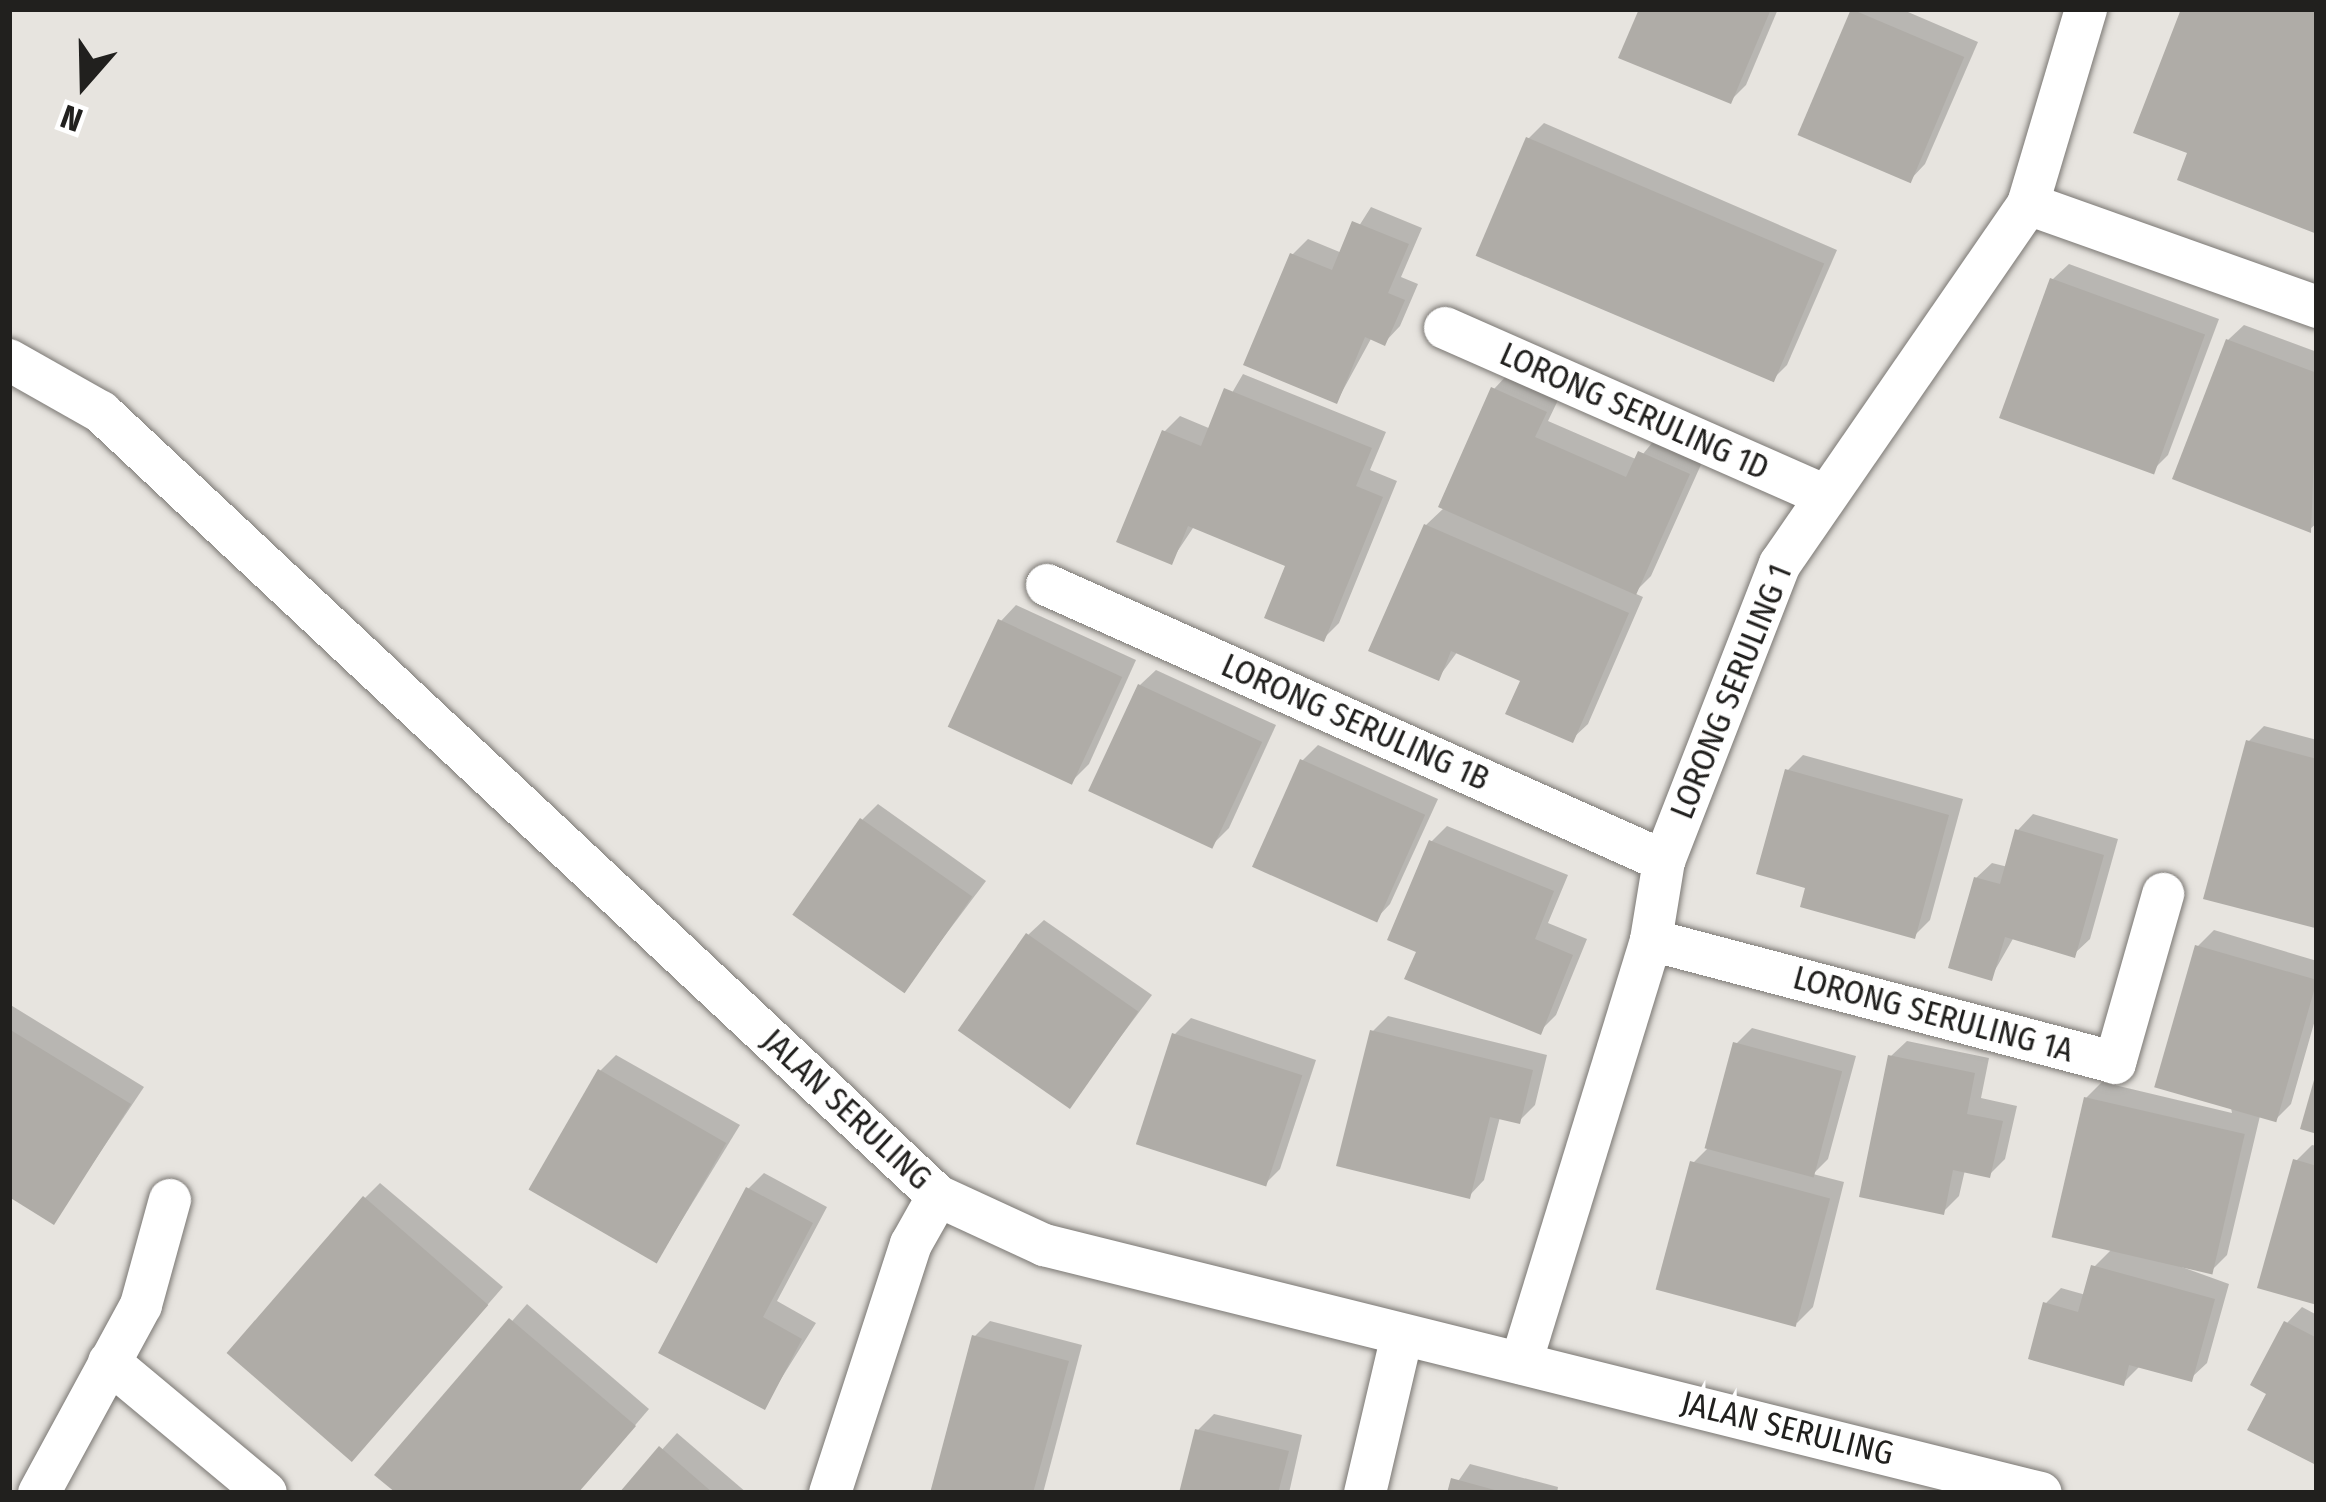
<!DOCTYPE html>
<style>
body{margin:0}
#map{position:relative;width:2326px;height:1502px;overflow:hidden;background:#e7e4df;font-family:"Fira Sans Condensed",sans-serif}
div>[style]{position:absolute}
.shadow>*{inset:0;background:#0003}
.building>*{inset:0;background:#afaca7;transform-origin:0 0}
.roads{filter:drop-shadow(0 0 3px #7a7773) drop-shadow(0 0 3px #7a7773)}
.minor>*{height:42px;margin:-21px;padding:0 21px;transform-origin:21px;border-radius:21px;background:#fff}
span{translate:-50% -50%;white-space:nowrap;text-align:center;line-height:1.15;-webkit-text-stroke:9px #fff;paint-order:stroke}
.street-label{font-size:33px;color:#21201e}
.frame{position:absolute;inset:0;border:12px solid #21201e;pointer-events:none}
.north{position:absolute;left:24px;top:24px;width:120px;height:120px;-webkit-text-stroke:9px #fff;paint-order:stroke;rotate:200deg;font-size:33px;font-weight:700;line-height:48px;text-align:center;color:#21201e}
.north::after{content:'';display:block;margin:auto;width:42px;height:54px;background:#21201e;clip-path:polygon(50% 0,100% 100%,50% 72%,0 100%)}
</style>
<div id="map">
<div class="shadow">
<div style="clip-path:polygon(1642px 9px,1778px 9px,1746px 85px,1730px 101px)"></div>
<div style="clip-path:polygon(1901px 9px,1978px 42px,1925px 164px,1910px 180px,1852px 10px)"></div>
<div style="clip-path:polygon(1544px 123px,1837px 250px,1787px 365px,1771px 381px,1528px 139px)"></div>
<div style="clip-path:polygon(1371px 207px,1422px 228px,1401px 277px,1418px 284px,1400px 326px,1385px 342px,1372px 337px,1337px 401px,1292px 255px,1308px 239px,1342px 253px)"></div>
<div style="clip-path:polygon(2069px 264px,2219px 319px,2168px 455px,2152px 471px,2053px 279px)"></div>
<div style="clip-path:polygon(2244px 325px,2317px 352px,2317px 523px,2310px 529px,2228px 340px)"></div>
<div style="clip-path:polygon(1509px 373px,1560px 396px,1548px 421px,1638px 460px,1657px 437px,1704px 458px,1651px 576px,1634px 593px,1643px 597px,1588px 724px,1572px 739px,1524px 679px,1458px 651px,1438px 678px,1426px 525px,1445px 507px,1494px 389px)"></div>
<div style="clip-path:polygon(1243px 374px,1386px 432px,1370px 470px,1397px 481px,1339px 623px,1323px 639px,1289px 564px,1195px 525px,1171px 561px,1164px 432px,1180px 416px,1211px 429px)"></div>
<div style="clip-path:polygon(1016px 605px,1136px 660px,1089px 764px,1073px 780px,1001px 621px)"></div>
<div style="clip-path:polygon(1156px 670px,1276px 725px,1229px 828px,1213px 844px,1140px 685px)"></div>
<div style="clip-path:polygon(2264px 726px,2317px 740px,2314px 925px,2248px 742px)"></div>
<div style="clip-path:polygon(1318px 745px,1438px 799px,1390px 904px,1375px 920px,1302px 761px)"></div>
<div style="clip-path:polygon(1803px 755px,1963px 799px,1930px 920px,1914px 936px,1809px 886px,1788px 770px)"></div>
<div style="clip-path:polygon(878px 804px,986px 881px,904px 990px,862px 820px)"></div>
<div style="clip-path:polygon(2033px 814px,2118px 839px,2090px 939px,2074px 954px,2014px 937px,1991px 977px,1976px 878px,1992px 863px,2008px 867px,2018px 830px)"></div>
<div style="clip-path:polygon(1447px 826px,1568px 875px,1548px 923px,1587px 939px,1556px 1015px,1540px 1031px,1420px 950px,1431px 842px)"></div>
<div style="clip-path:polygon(1044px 920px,1152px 995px,1070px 1104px,1028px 935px)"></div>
<div style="clip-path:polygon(2214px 930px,2317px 961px,2317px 1013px,2291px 1104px,2275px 1120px,2260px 1116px,2227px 1255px,2211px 1271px,2157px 1258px,2229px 1284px,2207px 1363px,2191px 1378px,2139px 1367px,2123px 1383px,2046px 1303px,2061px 1288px,2086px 1295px,2094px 1267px,2113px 1248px,2086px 1098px,2102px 1082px,2232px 1113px,2198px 946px)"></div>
<div style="clip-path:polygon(9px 1004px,144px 1087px,54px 1221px,9px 1194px)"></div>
<div style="clip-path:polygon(1388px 1016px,1547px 1055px,1535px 1105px,1519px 1121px,1500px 1117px,1484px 1180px,1469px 1196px,1372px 1032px)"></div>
<div style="clip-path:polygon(1191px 1018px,1316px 1060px,1280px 1169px,1264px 1185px,1175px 1034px)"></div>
<div style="clip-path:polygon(1752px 1028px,1856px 1056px,1828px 1159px,1813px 1174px,1844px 1182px,1813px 1307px,1797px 1323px,1693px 1163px,1707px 1149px,1736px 1044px)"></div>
<div style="clip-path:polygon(1907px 1041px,1989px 1058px,1981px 1098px,2017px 1106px,2005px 1159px,1989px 1175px,1965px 1170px,1959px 1196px,1943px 1212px,1891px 1056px)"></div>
<div style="clip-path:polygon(616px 1055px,740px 1125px,658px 1259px,600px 1071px)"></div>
<div style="clip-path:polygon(2312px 1145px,2317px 1146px,2317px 1302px,2296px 1161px)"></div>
<div style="clip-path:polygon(764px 1173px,827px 1207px,777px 1301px,816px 1323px,764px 1406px,748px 1189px)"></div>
<div style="clip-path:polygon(380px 1183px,503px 1287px,369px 1441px,365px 1198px)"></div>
<div style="clip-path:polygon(527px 1304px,649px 1409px,577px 1493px,400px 1493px,378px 1474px)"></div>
<div style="clip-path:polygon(2302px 1307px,2317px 1315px,2315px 1462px,2270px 1393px,2287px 1323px)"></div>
<div style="clip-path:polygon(990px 1321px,1082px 1345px,1043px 1493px,933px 1493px,974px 1337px)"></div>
<div style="clip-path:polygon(1214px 1414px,1302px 1435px,1289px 1493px,1183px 1493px,1198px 1430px)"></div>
<div style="clip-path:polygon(677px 1433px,747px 1493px,623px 1493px)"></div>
<div style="clip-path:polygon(1470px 1464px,1558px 1487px,1557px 1493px,1450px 1493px)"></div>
</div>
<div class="building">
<div style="clip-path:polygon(1639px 9px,1771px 9px,1731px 104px,1618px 58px)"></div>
<div style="left:1851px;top:9px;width:123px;height:137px;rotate:23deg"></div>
<div style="clip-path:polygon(2181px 9px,2317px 9px,2317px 234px,2177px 180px,2187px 153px,2133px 133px)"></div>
<div style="left:1526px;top:137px;width:324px;height:129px;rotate:23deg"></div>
<div style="clip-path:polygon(1352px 221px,1409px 244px,1388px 293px,1405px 300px,1385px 346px,1365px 337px,1337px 404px,1243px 365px,1290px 253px,1332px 270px)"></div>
<div style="left:2050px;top:278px;width:165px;height:149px;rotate:20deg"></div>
<div style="clip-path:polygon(2226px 339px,2317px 373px,2311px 533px,2172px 479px)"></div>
<div style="clip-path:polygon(1491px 387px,1547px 412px,1535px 437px,1626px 477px,1638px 451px,1690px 474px,1636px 595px,1438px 507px)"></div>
<div style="clip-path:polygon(1224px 388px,1372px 448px,1356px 486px,1383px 497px,1324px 642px,1264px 618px,1285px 566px,1188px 526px,1172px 565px,1116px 542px,1162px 430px,1201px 446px)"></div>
<div style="clip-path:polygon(1424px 524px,1629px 613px,1573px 743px,1505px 714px,1520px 681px,1451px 651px,1439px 681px,1368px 651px)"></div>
<div style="left:998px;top:619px;width:137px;height:119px;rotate:25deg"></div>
<div style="left:1138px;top:684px;width:137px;height:118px;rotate:25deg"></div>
<div style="clip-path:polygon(2246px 740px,2317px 759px,2315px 928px,2203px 899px)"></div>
<div style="left:1300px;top:759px;width:137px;height:118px;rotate:24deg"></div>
<div style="clip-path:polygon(1785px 769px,1949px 815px,1915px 939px,1800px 907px,1805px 888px,1756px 874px)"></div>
<div style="left:860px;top:818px;width:137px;height:118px;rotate:35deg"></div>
<div style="clip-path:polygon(2015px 829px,2104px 855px,2075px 958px,2005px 937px,1992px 981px,1948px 968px,1974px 877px,2000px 884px)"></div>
<div style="clip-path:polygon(1429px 840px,1554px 891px,1535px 939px,1573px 955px,1541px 1035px,1404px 979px,1416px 952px,1387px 940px)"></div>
<div style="left:1026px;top:933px;width:137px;height:119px;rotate:35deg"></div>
<div style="left:2195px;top:945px;width:127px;height:148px;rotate:16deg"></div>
<div style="clip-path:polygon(9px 1029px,131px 1104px,54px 1225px,9px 1197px)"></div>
<div style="clip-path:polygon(1370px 1030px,1533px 1070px,1520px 1124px,1490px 1117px,1470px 1199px,1336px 1166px)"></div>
<div style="left:1172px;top:1033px;width:137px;height:117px;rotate:18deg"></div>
<div style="left:1733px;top:1042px;width:113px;height:110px;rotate:15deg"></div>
<div style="clip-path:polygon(1888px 1055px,1975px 1073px,1967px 1114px,2003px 1121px,1990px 1178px,1953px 1170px,1944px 1215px,1859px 1197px)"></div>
<div style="left:598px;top:1069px;width:148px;height:139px;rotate:30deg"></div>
<div style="clip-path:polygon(2316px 1073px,2317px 1073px,2317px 1134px,2300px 1129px)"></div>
<div style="left:2084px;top:1097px;width:165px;height:144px;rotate:13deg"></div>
<div style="clip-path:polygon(2293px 1159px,2317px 1166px,2317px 1305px,2257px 1288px)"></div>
<div style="left:1690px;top:1161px;width:145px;height:133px;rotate:15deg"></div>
<div style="clip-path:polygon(746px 1187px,813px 1223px,763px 1317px,802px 1339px,765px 1410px,658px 1353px)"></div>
<div style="left:363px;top:1196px;width:166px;height:208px;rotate:41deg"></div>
<div style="clip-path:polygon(2091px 1265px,2215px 1299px,2192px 1382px,2129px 1365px,2124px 1386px,2028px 1359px,2043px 1302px,2078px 1312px)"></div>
<div style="clip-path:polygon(509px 1318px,636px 1426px,578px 1493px,396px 1493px,374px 1475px)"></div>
<div style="clip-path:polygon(2284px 1321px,2317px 1338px,2316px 1465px,2247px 1430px,2266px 1394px,2250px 1385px)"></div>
<div style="clip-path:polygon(972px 1335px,1069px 1361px,1033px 1493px,930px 1493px)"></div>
<div style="clip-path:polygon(1195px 1429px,1289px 1451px,1278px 1493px,1179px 1493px)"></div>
<div style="clip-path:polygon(659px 1446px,713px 1493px,619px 1493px)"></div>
<div style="clip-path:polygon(1451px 1478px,1502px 1492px,1502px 1493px,1447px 1493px)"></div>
</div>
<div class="roads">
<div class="minor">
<div style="left:2028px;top:204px;width:307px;rotate:19.6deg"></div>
<div style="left:1445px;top:328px;width:413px;rotate:23.8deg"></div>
<div style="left:9px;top:360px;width:106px;rotate:29.5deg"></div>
<div style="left:101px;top:412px;width:1147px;rotate:43.13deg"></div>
<div style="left:938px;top:1196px;width:117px;rotate:24.8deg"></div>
<div style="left:1044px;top:1245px;width:1027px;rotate:13.97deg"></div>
<div style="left:1047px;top:585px;width:676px;rotate:24.1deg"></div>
<div style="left:1651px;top:940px;width:480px;rotate:14.8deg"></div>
<div style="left:2115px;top:1063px;width:176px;rotate:-74.1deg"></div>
<div style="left:109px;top:1362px;width:204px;rotate:39.8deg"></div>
<div style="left:1521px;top:1363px;width:443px;rotate:-72.9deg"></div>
<div style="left:1651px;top:940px;width:80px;rotate:-80.7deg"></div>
<div style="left:1664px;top:861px;width:319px;rotate:-68.7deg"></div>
<div style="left:1780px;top:564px;width:437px;rotate:-55.4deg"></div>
<div style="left:2028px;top:204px;width:203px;rotate:-73.4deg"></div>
<div style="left:39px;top:1493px;width:214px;rotate:-61.5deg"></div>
<div style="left:141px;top:1305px;width:109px;rotate:-74.6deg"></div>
<div style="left:830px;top:1493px;width:262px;rotate:-72deg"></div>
<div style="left:911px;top:1244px;width:55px;rotate:-60.6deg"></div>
<div style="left:1365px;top:1493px;width:162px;rotate:-76.8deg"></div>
</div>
</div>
<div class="street-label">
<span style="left:1634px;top:412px;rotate:24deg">LORONG SERULING 1D</span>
<span style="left:1732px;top:692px;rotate:-68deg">LORONG SERULING 1</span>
<span style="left:1355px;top:723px;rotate:24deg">LORONG SERULING 1B</span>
<span style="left:1933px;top:1015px;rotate:15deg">LORONG SERULING 1A</span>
<span style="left:846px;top:1110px;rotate:43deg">JALAN SERULING</span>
<span style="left:1787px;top:1429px;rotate:14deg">JALAN SERULING</span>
</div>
<div class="frame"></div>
<div class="north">N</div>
</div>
